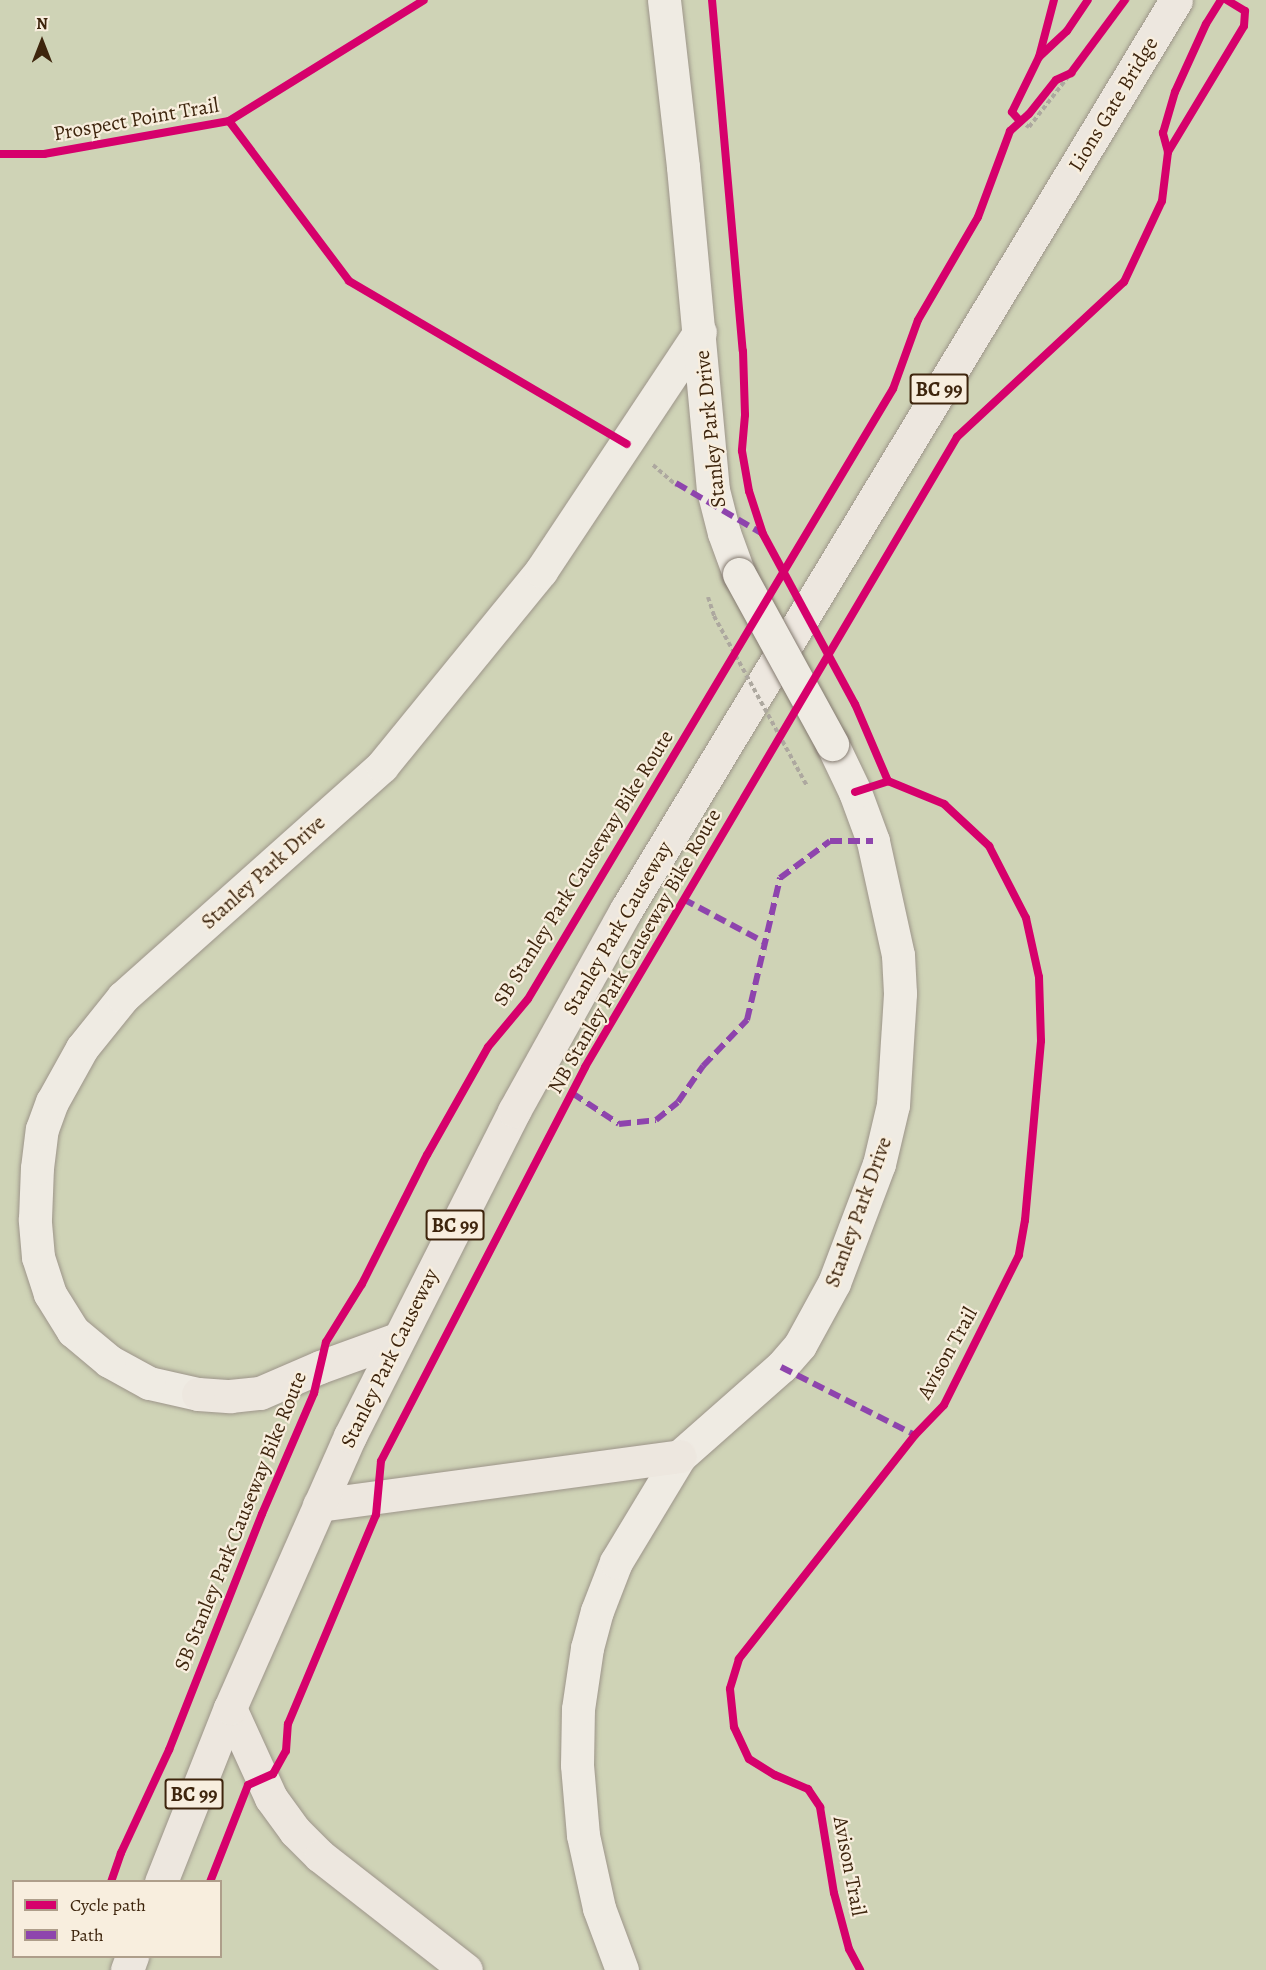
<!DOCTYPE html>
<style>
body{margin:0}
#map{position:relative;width:1266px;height:1970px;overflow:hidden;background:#ece3d5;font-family:Alegreya,serif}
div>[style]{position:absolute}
.green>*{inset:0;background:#cfd3b6}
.path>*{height:4px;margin-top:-2px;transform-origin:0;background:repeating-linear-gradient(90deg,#ada89f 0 4.5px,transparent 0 7.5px)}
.roads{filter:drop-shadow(0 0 2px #9d958a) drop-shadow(0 0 2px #9d958a)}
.street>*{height:33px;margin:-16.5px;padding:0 16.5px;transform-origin:16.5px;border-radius:16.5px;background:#efebe3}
.secondary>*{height:33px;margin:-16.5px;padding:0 16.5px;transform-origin:16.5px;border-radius:16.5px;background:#efebe3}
.highway>*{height:33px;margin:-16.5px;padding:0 16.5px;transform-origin:16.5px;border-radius:16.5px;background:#ede7df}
.path-bridge>*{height:4px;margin-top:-2px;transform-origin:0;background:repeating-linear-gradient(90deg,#ada89f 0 4.5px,transparent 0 7.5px)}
.bridges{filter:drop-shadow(0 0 2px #847a70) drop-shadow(0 0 2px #847a70)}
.secondary-bridge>*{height:33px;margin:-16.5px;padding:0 16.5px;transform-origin:16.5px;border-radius:16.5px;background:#efebe3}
.quiet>*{height:6px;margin-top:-3px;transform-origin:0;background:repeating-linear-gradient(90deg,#8e44ad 0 12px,transparent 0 18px)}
.cycleway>*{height:8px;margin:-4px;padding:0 4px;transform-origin:4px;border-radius:4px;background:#d6006c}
span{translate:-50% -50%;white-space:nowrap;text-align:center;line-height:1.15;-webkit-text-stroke:4.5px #f8eede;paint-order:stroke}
.shield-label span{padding:2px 4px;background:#f8eede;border:2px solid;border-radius:4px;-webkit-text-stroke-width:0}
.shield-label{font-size:20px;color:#3e250d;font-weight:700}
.street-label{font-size:21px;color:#3e250d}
.legend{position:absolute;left:12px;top:1880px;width:210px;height:78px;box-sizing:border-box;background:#f8eede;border:2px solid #ae9e8a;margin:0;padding:8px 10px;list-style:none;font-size:18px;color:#3e250d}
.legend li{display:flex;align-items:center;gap:12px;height:30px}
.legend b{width:30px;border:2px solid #ae9e8a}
.north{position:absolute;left:12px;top:12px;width:60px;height:60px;-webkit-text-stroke:4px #f8eede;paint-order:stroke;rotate:0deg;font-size:16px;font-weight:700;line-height:24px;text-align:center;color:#3e250d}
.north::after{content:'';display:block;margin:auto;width:21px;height:27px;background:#3e250d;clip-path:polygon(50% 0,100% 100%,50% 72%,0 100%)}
</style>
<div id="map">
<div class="green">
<div style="clip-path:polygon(evenodd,0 0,1266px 0,1266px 1970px,0 1970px,0 0,14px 1882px,220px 1882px,220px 1956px,14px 1956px,14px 1882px)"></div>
</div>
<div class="path">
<div style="left:1020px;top:121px;width:11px;rotate:34deg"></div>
<div style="left:1029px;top:127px;width:68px;rotate:-52.1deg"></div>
<div style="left:653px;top:465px;width:32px;rotate:41deg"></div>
<div style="left:708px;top:597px;width:20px;rotate:72deg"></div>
</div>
<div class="roads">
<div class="street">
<div style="left:198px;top:1394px;width:50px;rotate:-167.3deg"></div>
<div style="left:149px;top:1383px;width:46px;rotate:-151.2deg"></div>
<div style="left:109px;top:1361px;width:47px;rotate:-140.2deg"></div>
<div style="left:73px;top:1331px;width:44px;rotate:-121.9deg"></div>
<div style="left:50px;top:1294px;width:39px;rotate:-108deg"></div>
<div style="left:38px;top:1257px;width:38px;rotate:-95deg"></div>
<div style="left:35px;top:1219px;width:51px;rotate:-87.8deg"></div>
<div style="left:37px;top:1168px;width:39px;rotate:-83deg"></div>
<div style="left:42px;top:1129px;width:29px;rotate:-70deg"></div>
<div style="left:52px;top:1102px;width:62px;rotate:-60.9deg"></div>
<div style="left:82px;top:1048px;width:65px;rotate:-51.2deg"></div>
<div style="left:123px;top:997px;width:347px;rotate:-41.7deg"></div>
<div style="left:382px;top:766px;width:252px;rotate:-50.8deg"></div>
<div style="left:541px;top:571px;width:287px;rotate:-56.4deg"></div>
</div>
<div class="secondary">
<div style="left:664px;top:0;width:168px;rotate:83.5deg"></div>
<div style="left:683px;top:167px;width:324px;rotate:84.7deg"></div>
<div style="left:713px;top:490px;width:44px;rotate:75.7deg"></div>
<div style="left:724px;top:533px;width:44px;rotate:69.9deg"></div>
<div style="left:622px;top:1970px;width:66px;rotate:-110.4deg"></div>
<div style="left:599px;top:1908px;width:75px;rotate:-102.4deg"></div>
<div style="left:583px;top:1835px;width:70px;rotate:-94.9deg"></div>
<div style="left:577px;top:1765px;width:56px;rotate:-89deg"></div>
<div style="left:578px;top:1709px;width:62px;rotate:-81.6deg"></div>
<div style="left:587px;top:1648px;width:38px;rotate:-75deg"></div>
<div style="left:597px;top:1611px;width:53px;rotate:-68.8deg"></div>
<div style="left:616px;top:1562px;width:124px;rotate:-58.9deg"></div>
<div style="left:680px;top:1456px;width:135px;rotate:-41.4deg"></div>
<div style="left:781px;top:1367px;width:29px;rotate:-49deg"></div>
<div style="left:800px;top:1345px;width:71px;rotate:-61.3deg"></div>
<div style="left:834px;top:1283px;width:127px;rotate:-69.3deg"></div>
<div style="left:879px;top:1164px;width:61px;rotate:-76.7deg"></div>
<div style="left:893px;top:1105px;width:112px;rotate:-86.4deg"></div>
<div style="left:900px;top:993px;width:38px;rotate:-93deg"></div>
<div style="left:898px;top:955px;width:117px;rotate:-102.4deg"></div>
<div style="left:873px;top:841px;width:52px;rotate:-110.2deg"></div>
<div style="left:855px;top:792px;width:53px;rotate:-115.6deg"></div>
</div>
<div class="highway">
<div style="left:198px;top:1394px;width:32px;rotate:4deg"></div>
<div style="left:230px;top:1396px;width:30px;rotate:-6deg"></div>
<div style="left:260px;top:1393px;width:65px;rotate:-23.4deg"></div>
<div style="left:320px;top:1367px;width:82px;rotate:-20deg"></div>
<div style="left:319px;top:1505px;width:364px;rotate:-7.7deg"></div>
<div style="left:230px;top:1708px;width:99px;rotate:65.5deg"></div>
<div style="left:271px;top:1798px;width:41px;rotate:54deg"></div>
<div style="left:295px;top:1831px;width:35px;rotate:45deg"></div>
<div style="left:320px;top:1856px;width:185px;rotate:38deg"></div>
<div style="left:161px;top:1882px;width:187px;rotate:-68.4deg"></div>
<div style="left:230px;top:1708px;width:297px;rotate:-66.2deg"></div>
<div style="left:350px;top:1436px;width:364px;rotate:-63.2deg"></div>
<div style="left:514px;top:1111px;width:230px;rotate:-60.9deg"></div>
<div style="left:626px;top:910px;width:1063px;rotate:-58.85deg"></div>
<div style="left:127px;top:1970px;width:15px;rotate:-70deg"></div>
</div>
</div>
<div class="path-bridge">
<div style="left:714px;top:616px;width:194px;rotate:61.3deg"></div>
</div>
<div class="bridges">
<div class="secondary-bridge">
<div style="left:739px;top:574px;width:194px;rotate:61.3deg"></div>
</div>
</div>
<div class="quiet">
<div style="left:676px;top:483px;width:101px;rotate:30.4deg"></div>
<div style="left:683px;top:899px;width:92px;rotate:28deg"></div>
<div style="left:572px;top:1093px;width:56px;rotate:33.4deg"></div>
<div style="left:619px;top:1124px;width:37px;rotate:-6deg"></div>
<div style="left:656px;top:1120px;width:28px;rotate:-39deg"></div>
<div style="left:678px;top:1102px;width:44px;rotate:-55.2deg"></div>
<div style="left:703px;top:1066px;width:64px;rotate:-46.3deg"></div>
<div style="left:747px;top:1020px;width:146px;rotate:-76.9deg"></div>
<div style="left:780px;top:878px;width:62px;rotate:-36.5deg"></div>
<div style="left:830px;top:841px;width:43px"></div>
<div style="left:781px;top:1367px;width:150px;rotate:26.9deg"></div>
</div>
<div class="cycleway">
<div style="left:712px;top:0;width:352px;rotate:85deg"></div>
<div style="left:743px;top:351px;width:64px;rotate:88.2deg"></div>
<div style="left:745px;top:415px;width:36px;rotate:95deg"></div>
<div style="left:742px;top:451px;width:41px;rotate:80.1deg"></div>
<div style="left:749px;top:491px;width:45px;rotate:72deg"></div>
<div style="left:763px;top:534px;width:193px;rotate:61.6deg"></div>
<div style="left:855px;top:704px;width:84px;rotate:66.8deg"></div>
<div style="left:1039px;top:57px;width:38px;rotate:-43deg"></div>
<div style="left:1067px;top:31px;width:37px;rotate:-56deg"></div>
<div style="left:229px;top:121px;width:200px;rotate:53.1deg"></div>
<div style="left:349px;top:281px;width:322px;rotate:30.4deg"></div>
<div style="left:1020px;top:121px;width:12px;rotate:-132deg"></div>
<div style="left:1012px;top:112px;width:61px;rotate:-63.9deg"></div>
<div style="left:1039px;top:57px;width:59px;rotate:-75.3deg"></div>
<div style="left:1168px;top:152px;width:147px;rotate:-58.9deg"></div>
<div style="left:1244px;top:26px;width:15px;rotate:-86deg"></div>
<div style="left:1245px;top:11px;width:21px;rotate:-149deg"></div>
<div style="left:0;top:154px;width:44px"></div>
<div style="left:44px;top:154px;width:188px;rotate:-10.1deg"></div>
<div style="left:229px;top:121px;width:229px;rotate:-31.8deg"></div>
<div style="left:855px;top:792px;width:35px;rotate:-18deg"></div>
<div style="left:888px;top:781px;width:61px;rotate:22.3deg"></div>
<div style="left:944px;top:804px;width:62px;rotate:43deg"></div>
<div style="left:989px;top:846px;width:81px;rotate:62.8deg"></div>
<div style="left:1026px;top:918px;width:60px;rotate:77.6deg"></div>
<div style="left:1039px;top:977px;width:64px;rotate:88.2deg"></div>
<div style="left:1041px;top:1041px;width:180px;rotate:95.1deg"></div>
<div style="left:1025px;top:1220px;width:36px;rotate:100deg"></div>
<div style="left:1019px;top:1255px;width:168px;rotate:116.6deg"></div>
<div style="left:944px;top:1405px;width:42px;rotate:134deg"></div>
<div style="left:915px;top:1435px;width:285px;rotate:128.2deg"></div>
<div style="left:739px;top:1659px;width:31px;rotate:107deg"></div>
<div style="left:730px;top:1689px;width:38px;rotate:84deg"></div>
<div style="left:734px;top:1727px;width:35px;rotate:65deg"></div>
<div style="left:749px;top:1759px;width:31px;rotate:32deg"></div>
<div style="left:775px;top:1775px;width:36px;rotate:23deg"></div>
<div style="left:808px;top:1789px;width:22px;rotate:56deg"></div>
<div style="left:820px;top:1807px;width:87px;rotate:80.8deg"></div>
<div style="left:834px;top:1893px;width:58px;rotate:75deg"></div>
<div style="left:849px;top:1949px;width:24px;rotate:62deg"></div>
<div style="left:111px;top:1882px;width:31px;rotate:-71deg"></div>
<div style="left:121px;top:1853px;width:114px;rotate:-65deg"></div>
<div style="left:169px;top:1750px;width:254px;rotate:-68.5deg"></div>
<div style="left:262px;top:1514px;width:132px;rotate:-66.7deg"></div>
<div style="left:314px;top:1393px;width:52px;rotate:-76.8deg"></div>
<div style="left:326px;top:1342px;width:68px;rotate:-58.2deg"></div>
<div style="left:362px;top:1284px;width:144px;rotate:-63.3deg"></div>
<div style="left:427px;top:1155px;width:124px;rotate:-60.5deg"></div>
<div style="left:488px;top:1047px;width:62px;rotate:-50.2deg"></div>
<div style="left:528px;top:999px;width:711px;rotate:-59.11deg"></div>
<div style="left:893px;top:389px;width:73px;rotate:-70.1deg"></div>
<div style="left:918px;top:320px;width:119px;rotate:-59.8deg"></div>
<div style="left:978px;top:217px;width:92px;rotate:-69.6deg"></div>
<div style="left:1010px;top:131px;width:25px;rotate:-42deg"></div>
<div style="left:1029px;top:114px;width:43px;rotate:-51.5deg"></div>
<div style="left:1056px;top:80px;width:17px;rotate:-25deg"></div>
<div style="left:1071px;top:73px;width:91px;rotate:-53.5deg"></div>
<div style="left:210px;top:1882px;width:104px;rotate:-68.6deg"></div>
<div style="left:248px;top:1785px;width:27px;rotate:-24deg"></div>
<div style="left:273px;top:1774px;width:26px;rotate:-61deg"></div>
<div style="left:286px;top:1751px;width:27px;rotate:-86deg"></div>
<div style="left:288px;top:1724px;width:227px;rotate:-67.2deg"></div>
<div style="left:376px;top:1515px;width:54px;rotate:-84.7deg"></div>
<div style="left:381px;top:1461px;width:444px;rotate:-62.6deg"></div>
<div style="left:585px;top:1067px;width:732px;rotate:-59.44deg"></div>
<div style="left:957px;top:437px;width:228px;rotate:-42.9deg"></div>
<div style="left:1124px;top:282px;width:89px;rotate:-64.9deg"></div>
<div style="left:1162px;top:201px;width:49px;rotate:-83deg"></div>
<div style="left:1168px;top:152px;width:20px;rotate:-105deg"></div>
<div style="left:1163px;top:133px;width:43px;rotate:-73.7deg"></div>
<div style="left:1175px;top:92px;width:75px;rotate:-65.5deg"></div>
<div style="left:1206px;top:24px;width:28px;rotate:-58deg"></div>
</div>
<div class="shield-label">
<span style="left:939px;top:389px">BC 99</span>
<span style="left:455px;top:1225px">BC 99</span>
<span style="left:194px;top:1794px">BC 99</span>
</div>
<div class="street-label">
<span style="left:1113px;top:104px;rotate:-59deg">Lions Gate Bridge</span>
<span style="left:136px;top:119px;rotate:-10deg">Prospect Point Trail</span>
<span style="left:710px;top:429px;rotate:-96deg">Stanley Park Drive</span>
<span style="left:583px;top:868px;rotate:-58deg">SB Stanley Park Causeway Bike Route</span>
<span style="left:263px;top:872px;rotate:-42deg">Stanley Park Drive</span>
<span style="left:617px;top:928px;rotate:-60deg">Stanley Park Causeway</span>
<span style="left:634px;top:951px;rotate:-60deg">NB Stanley Park Causeway Bike Route</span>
<span style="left:858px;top:1212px;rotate:-70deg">Stanley Park Drive</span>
<span style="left:947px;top:1353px;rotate:-61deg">Avison Trail</span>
<span style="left:389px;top:1358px;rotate:-64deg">Stanley Park Causeway</span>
<span style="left:240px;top:1521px;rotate:-68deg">SB Stanley Park Causeway Bike Route</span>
<span style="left:850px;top:1866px;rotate:79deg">Avison Trail</span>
</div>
<ul class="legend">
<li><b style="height:8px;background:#d6006c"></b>Cycle path</li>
<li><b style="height:8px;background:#8e44ad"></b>Path</li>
</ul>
<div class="north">N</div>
</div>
